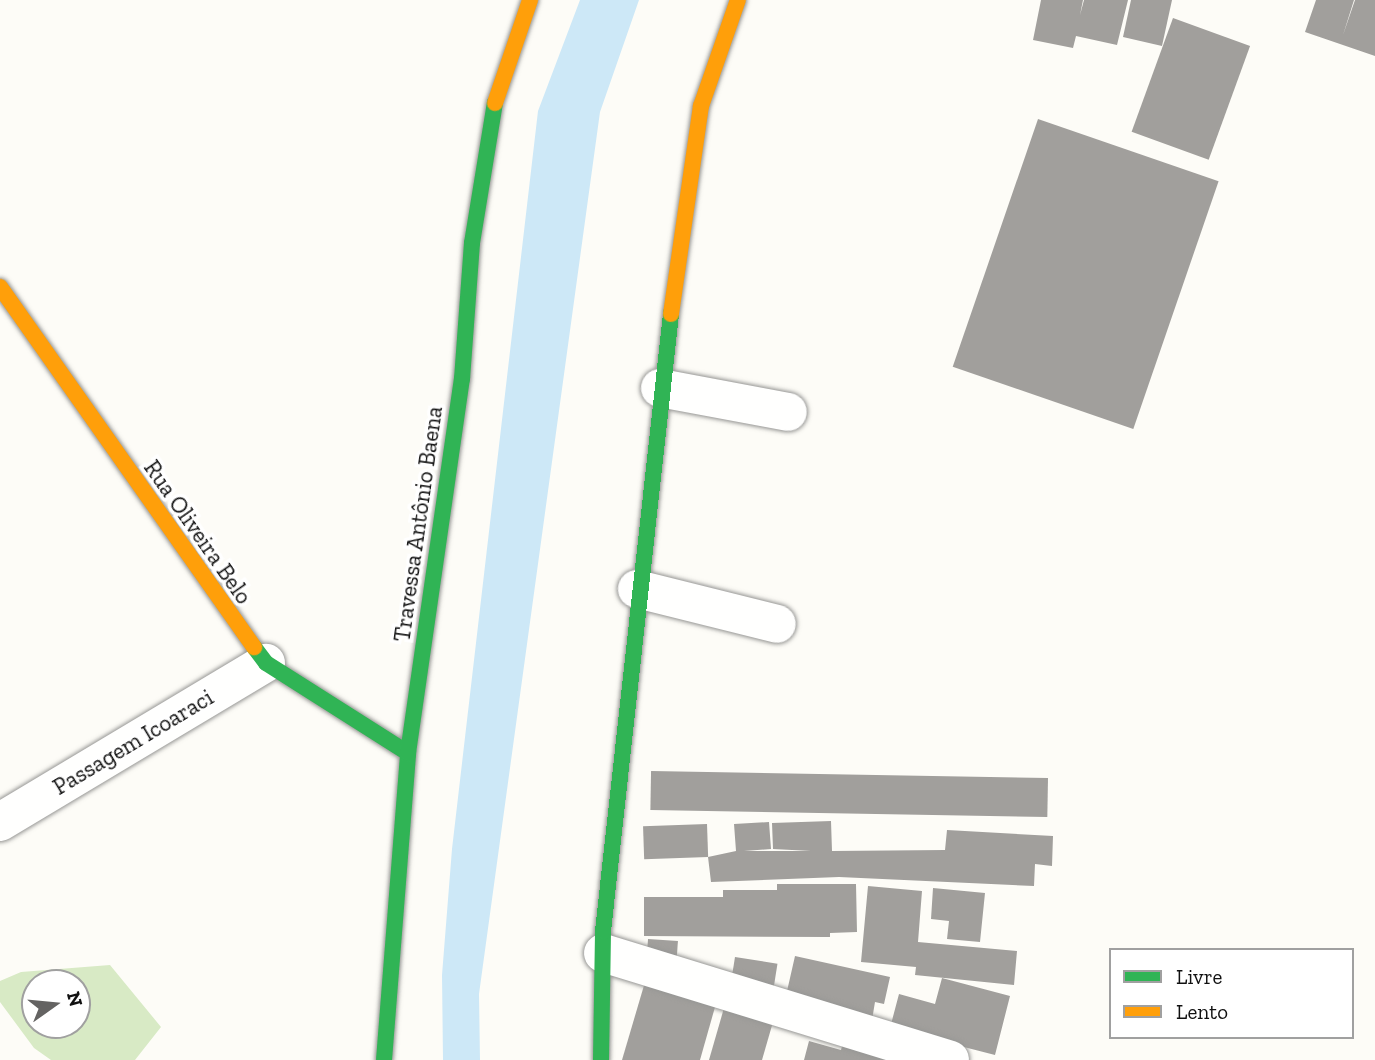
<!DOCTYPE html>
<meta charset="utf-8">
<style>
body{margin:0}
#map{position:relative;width:1375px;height:1060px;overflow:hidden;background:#fdfcf7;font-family:"Zilla Slab",serif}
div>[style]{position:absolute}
.forest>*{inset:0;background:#d8eac5}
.water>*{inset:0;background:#cde8f7}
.building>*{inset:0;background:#a19f9c;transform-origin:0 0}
.roads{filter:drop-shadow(0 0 2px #979795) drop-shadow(0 0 2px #979795)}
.street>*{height:38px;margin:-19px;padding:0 19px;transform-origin:19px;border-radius:19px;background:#fffffe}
.fast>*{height:16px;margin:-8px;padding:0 8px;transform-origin:8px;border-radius:8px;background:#30b455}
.slow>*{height:16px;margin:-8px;padding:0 8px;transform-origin:8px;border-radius:8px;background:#ff9f0a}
span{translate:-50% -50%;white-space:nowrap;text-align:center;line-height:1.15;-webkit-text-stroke:7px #fff;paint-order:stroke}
.street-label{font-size:23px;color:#111}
.legend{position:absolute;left:1109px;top:948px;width:245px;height:91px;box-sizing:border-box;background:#fff;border:2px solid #a0a0a0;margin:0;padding:9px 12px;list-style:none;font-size:21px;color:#111}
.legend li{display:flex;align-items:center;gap:14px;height:35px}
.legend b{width:35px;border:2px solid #a0a0a0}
.north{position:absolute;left:21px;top:969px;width:70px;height:70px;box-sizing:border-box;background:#fff;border:2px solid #a0a0a0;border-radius:50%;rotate:75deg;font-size:19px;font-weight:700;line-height:28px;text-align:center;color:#111}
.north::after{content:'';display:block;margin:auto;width:24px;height:32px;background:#646362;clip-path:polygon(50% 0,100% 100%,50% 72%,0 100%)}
</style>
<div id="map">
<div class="forest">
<div style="clip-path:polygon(evenodd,110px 965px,161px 1027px,135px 1060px,51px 1060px,34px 1048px,0 1002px,0 981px,21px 972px,110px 965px,35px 983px,77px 983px,77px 1025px,35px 1025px,35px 983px)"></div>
</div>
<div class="water">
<div style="clip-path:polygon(580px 0,639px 0,600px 112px,479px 994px,480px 1060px,443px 1060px,442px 975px,452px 849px,538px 111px)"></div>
</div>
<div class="building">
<div style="clip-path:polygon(1041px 0,1083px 0,1080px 15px,1084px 0,1128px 0,1117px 45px,1076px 36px,1073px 48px,1033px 40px)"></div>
<div style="clip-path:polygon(1131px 0,1172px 0,1162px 46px,1123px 37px)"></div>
<div style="clip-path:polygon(1316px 0,1354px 0,1343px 35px,1355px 0,1375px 0,1375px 56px,1305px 32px)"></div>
<div style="left:1173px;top:18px;width:82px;height:121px;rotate:20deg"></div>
<div style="left:1038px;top:119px;width:191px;height:262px;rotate:19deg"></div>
<div style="left:1048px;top:778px;width:39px;height:397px;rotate:91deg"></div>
<div style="clip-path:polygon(831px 821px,832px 851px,945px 850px,947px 830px,1053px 836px,1052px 866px,1035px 864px,1034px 886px,839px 877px,711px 882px,708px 857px,736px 851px,734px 824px,769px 822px,771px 849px,744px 851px,811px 851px,773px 849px,772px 823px)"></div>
<div style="left:707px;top:824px;width:33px;height:64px;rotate:88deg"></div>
<div style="clip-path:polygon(777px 884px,856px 884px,857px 932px,830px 933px,830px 937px,644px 936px,644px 897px,723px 897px,723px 890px,777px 890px)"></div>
<div style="clip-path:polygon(868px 886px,922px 891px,918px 942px,1017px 951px,1014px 985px,915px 975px,916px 967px,861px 962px)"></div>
<div style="clip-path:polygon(933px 888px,985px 893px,980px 942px,947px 939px,949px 921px,931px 919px)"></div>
<div style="left:648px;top:939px;width:30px;height:26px;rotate:4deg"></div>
<div style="clip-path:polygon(795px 956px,890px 977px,884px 1004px,875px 1002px,872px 1020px,785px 1000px)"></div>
<div style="left:735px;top:957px;width:43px;height:32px;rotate:9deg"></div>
<div style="clip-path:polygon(942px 978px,1010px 996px,995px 1055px,890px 1028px,899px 994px,935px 1004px)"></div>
<div style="clip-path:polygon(645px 982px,717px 1000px,700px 1060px,622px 1060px)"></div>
<div style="clip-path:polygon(726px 1001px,775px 1015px,762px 1060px,709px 1060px)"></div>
<div style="clip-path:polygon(845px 1035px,931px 1060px,804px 1060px,809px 1041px,841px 1050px)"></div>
</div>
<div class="roads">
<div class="street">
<div style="left:660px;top:388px;width:130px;rotate:10.6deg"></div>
<div style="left:637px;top:589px;width:144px;rotate:14deg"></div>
<div style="left:0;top:822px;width:310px;rotate:-30.9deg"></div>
<div style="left:603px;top:953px;width:363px;rotate:17.1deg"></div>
</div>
<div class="fast">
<div style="left:254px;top:647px;width:20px;rotate:53deg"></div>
<div style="left:266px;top:663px;width:168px;rotate:32.4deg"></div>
<div style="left:384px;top:1060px;width:308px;rotate:-85.5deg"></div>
<div style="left:408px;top:753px;width:378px;rotate:-81.8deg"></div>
<div style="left:462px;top:379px;width:136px;rotate:-85.8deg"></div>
<div style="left:472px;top:243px;width:142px;rotate:-80.7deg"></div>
<div style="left:601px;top:1060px;width:129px;rotate:-89.1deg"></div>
<div style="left:603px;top:931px;width:621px;rotate:-83.71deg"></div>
</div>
<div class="slow">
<div style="left:495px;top:103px;width:109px;rotate:-71.2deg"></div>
<div style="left:0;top:287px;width:441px;rotate:54.8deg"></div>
<div style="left:671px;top:314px;width:210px;rotate:-81.8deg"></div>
<div style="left:701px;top:106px;width:112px;rotate:-70.8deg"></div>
</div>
</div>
<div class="street-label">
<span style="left:418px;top:524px;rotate:-82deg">Travessa Antônio Baena</span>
<span style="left:198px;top:532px;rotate:55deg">Rua Oliveira Belo</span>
<span style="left:133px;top:742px;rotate:-31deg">Passagem Icoaraci</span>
</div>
<ul class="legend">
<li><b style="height:9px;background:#30b455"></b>Livre</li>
<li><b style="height:9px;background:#ff9f0a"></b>Lento</li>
</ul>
<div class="north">N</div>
</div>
